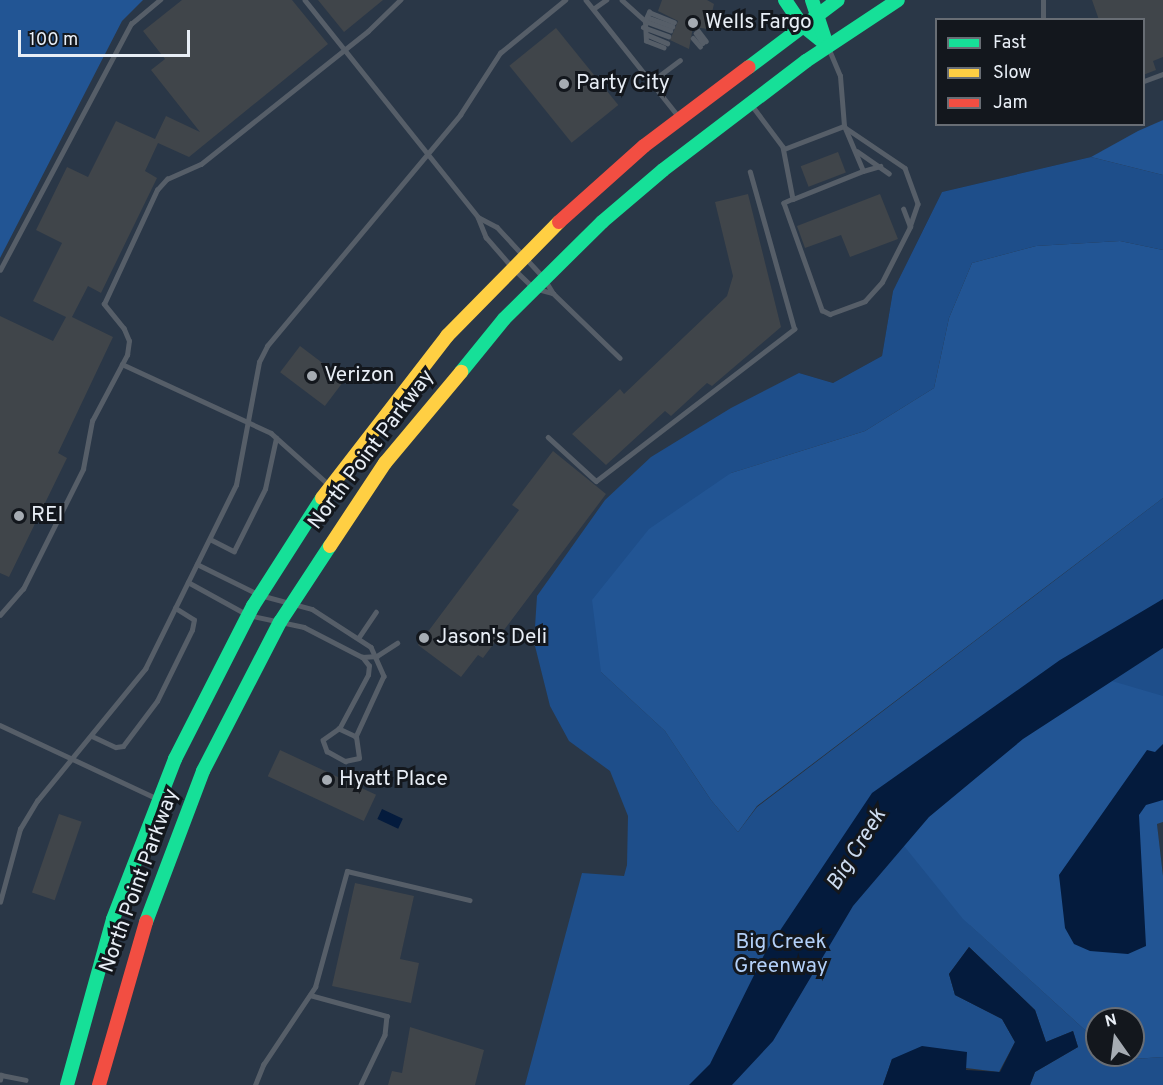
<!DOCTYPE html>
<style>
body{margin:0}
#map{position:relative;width:1163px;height:1085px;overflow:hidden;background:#2b3037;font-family:Overpass,sans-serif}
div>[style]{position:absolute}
.built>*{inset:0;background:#2a3747}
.green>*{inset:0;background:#1e4e8a}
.forest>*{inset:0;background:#225594}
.water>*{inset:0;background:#041b3d;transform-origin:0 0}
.building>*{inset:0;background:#40454a;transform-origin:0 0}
.lane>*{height:4.5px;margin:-2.25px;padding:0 2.25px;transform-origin:2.25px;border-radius:2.25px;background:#565e68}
.fast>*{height:14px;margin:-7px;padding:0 7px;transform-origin:7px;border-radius:7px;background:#16e098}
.slow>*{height:14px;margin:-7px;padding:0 7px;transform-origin:7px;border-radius:7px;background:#ffcf43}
.jam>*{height:14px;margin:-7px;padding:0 7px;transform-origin:7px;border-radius:7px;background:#f24e42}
.dots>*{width:16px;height:16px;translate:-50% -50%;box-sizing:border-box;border:3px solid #13171d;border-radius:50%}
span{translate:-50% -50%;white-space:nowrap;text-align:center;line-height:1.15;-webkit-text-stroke:6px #13171d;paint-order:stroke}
.poi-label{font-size:21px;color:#e8eef6}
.left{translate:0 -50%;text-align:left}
.street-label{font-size:21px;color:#e8eef6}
.park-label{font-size:21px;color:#b3d0f8}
.water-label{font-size:22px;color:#cddcf0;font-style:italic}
.legend{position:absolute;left:935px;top:18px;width:210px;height:108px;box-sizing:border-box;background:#13171d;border:2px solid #686d74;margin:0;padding:8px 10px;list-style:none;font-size:18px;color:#e8eef6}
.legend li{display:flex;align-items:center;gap:12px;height:30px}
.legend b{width:30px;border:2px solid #686d74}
.north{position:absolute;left:1085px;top:1007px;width:60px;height:60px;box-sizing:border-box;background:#13171d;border:2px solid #686d74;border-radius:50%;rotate:346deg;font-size:16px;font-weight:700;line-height:24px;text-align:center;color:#e8eef6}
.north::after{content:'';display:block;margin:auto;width:21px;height:27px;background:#a6acb3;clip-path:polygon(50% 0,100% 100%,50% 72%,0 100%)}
.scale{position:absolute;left:18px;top:30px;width:172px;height:27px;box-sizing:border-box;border:3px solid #e8eef6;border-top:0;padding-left:8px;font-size:18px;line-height:21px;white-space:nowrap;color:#e8eef6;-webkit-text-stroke:4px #13171d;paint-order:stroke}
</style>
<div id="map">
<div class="built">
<div style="clip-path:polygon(evenodd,12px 0,1163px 0,1163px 120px,1091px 157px,942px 192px,893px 291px,882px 356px,833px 383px,799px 373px,606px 1085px,0 1085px,0 24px,12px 0,936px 20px,1144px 20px,1144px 124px,936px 124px,936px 20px)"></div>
<div style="clip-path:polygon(1163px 822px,1163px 876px,1157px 824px)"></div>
</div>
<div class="green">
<div style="clip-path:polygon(1091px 157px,1163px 175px,1163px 250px,1120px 241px,1036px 246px,972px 263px,949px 318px,934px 388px,865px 431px,731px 473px,601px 672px,665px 731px,711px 800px,738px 832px,757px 807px,1163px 498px,1163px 718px,970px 925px,1097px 1041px,1097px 1055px,1112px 1055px,1119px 1060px,1163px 1057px,1163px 1085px,1030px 1085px,1035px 1072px,1078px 1047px,1073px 1031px,1046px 1042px,1035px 1010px,969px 947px,949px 974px,955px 995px,1002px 1019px,1015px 1042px,999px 1072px,892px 1059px,883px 1085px,525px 1085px,582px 873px,624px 876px,627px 865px,628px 816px,610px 771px,569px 741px,550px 706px,534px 642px,537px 596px,605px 500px,651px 457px,731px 408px,799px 373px,833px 383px,882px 356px,893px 291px,942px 192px)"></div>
</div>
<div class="forest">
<div style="clip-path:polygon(0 0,143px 0,122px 21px,0 258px)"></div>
<div style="clip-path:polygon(1163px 120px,1163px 175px,1091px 157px,1138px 131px)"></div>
<div style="clip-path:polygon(1120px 241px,1163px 250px,1163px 498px,757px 806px,738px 832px,711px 800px,665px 731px,601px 672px,592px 600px,649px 529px,731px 473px,865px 431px,934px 388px,949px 318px,972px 263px,1036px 246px)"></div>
<div style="clip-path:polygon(1088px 674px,1163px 696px,1163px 822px,1157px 824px,1163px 876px,1163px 1057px,1118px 1060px,1112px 1055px,1133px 1055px,1133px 1019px,1097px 1019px,1097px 1041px,963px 919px,896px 836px)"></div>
</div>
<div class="water">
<div style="clip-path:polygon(1163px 599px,1163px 648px,1023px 739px,929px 817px,853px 906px,773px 1041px,732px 1085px,689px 1085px,710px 1064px,765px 953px,872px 793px,1060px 660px)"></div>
<div style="clip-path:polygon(1163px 744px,1163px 800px,1146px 805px,1139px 815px,1146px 946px,1128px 954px,1090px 951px,1074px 944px,1065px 928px,1059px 875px,1147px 750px,1155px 752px)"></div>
<div style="left:382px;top:809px;width:23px;height:11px;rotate:25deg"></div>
<div style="clip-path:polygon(969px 947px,1035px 1010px,1046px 1042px,1073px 1031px,1078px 1047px,1035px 1072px,1030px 1085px,883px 1085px,892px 1059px,922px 1046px,967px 1052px,966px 1070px,1000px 1072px,1015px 1042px,1002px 1019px,955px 995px,949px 974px)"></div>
</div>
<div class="building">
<div style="clip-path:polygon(182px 0,292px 0,328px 44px,189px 157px,158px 143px,145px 171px,157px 178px,101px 293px,88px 286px,72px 317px,113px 337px,58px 453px,67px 458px,9px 577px,0 573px,0 316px,53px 341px,66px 317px,33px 301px,62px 243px,36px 230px,67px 167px,88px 177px,116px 121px,155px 139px,166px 116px,200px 132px,151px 70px,165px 59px,143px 31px)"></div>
<div style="clip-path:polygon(318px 0,383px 0,344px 32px)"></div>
<div style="clip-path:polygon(662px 0,707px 0,714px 4px,708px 29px,693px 27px,689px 49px,670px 40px,678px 21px,658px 11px)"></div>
<div style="clip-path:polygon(1092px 0,1163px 0,1163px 57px,1153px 61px,1156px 70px,1143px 75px,1143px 20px,1099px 20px)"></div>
<div style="left:556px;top:28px;width:99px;height:60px;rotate:51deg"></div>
<div style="left:838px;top:152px;width:22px;height:40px;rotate:69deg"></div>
<div style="clip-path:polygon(748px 194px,781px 327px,712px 386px,707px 383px,671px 416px,665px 411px,606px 465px,572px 434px,620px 389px,624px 394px,727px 296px,733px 276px,715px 202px)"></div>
<div style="clip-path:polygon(880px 194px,898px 239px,850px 257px,841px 235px,805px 248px,797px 226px)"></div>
<div style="left:300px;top:346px;width:56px;height:33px;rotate:37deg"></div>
<div style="clip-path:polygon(553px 451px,606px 494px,483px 658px,478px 655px,461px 677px,418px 645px,519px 510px,512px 505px)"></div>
<div style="left:280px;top:750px;width:106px;height:29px;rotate:25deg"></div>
<div style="left:59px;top:814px;width:24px;height:83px;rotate:19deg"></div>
<div style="clip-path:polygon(355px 883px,414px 896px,400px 959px,419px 963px,411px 1003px,332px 986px)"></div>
<div style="clip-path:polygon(410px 1027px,484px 1050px,475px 1085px,388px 1085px,392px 1071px,402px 1073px)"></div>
</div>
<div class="lane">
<div style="left:305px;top:0;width:278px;rotate:51.4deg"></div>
<div style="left:478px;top:217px;width:22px;rotate:68deg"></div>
<div style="left:486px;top:237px;width:40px;rotate:49deg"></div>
<div style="left:512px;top:267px;width:30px;rotate:44deg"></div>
<div style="left:534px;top:288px;width:20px;rotate:15deg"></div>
<div style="left:586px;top:0;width:151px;rotate:51.5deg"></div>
<div style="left:622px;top:0;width:31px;rotate:42deg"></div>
<div style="left:645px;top:21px;width:27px;rotate:20deg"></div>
<div style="left:593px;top:9px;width:16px;rotate:-35deg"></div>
<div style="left:647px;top:17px;width:27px;rotate:20deg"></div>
<div style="left:1043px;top:20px;width:20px;rotate:-90deg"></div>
<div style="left:643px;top:27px;width:27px;rotate:20deg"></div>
<div style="left:697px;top:29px;width:15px;rotate:53deg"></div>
<div style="left:696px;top:33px;width:12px;rotate:55deg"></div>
<div style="left:648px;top:35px;width:21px;rotate:23deg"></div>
<div style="left:693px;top:38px;width:11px;rotate:49deg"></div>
<div style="left:664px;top:48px;width:19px;rotate:-159deg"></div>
<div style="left:646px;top:41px;width:20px;rotate:-93deg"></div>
<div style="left:645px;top:21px;width:10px;rotate:-66deg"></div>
<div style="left:649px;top:12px;width:27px;rotate:22deg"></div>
<div style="left:1144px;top:81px;width:20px;rotate:-20deg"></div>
<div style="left:651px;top:82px;width:36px;rotate:-37deg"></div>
<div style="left:751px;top:104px;width:54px;rotate:53.3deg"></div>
<div style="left:783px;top:147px;width:53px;rotate:79.1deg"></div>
<div style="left:793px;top:199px;width:75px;rotate:-21.8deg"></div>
<div style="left:863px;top:171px;width:49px;rotate:-112.9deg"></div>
<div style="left:844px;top:126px;width:50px;rotate:-94.6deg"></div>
<div style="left:840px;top:76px;width:30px;rotate:-113deg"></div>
<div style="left:846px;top:128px;width:71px;rotate:34.1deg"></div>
<div style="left:905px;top:168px;width:38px;rotate:70deg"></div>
<div style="left:918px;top:204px;width:24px;rotate:109deg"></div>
<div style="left:784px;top:149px;width:64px;rotate:-21deg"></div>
<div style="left:857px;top:151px;width:39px;rotate:35deg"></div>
<div style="left:863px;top:171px;width:18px;rotate:-16deg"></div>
<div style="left:793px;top:199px;width:10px;rotate:156deg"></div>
<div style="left:784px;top:203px;width:114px;rotate:70.4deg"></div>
<div style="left:822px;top:310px;width:9px;rotate:27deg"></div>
<div style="left:830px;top:314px;width:37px;rotate:-20deg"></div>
<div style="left:865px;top:301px;width:25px;rotate:-48deg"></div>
<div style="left:882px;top:282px;width:62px;rotate:-63deg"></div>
<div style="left:910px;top:227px;width:19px;rotate:-111deg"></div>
<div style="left:478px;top:217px;width:21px;rotate:28deg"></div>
<div style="left:497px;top:227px;width:69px;rotate:47.3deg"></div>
<div style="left:544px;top:278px;width:17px;rotate:59deg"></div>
<div style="left:553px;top:293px;width:93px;rotate:44.1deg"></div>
<div style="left:0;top:270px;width:279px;rotate:-62deg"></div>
<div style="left:131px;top:24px;width:38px;rotate:-40deg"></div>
<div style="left:122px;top:364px;width:164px;rotate:24.8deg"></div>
<div style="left:271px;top:433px;width:76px;rotate:41.8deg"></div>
<div style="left:548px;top:437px;width:65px;rotate:42.5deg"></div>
<div style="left:596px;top:481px;width:250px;rotate:-37.5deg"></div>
<div style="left:794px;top:329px;width:163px;rotate:-105.7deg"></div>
<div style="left:210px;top:539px;width:27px;rotate:27deg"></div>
<div style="left:234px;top:551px;width:69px;rotate:-63.4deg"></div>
<div style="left:265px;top:489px;width:52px;rotate:-77.8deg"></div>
<div style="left:197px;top:564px;width:70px;rotate:26.2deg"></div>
<div style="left:260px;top:595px;width:54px;rotate:15.1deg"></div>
<div style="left:312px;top:609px;width:70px;rotate:32.8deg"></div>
<div style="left:371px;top:647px;width:32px;rotate:66deg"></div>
<div style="left:384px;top:676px;width:67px;rotate:114.7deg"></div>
<div style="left:356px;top:737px;width:19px;rotate:-155deg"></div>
<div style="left:339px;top:729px;width:61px;rotate:-61.8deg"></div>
<div style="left:368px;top:675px;width:9px;rotate:-84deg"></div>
<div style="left:369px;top:666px;width:11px;rotate:-128deg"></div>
<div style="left:188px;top:582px;width:68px;rotate:28.8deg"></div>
<div style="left:248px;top:615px;width:57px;rotate:12.1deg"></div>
<div style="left:304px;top:627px;width:65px;rotate:27.3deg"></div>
<div style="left:362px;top:657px;width:15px;rotate:-4deg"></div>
<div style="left:377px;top:656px;width:24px;rotate:-33deg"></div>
<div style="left:0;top:615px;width:35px;rotate:-49deg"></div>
<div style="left:23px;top:589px;width:134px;rotate:-63.4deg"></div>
<div style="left:83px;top:469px;width:49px;rotate:-79.4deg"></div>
<div style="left:92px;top:421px;width:75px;rotate:-62.1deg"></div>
<div style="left:127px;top:355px;width:14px;rotate:-82deg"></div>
<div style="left:129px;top:341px;width:13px;rotate:-113deg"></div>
<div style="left:124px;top:329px;width:32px;rotate:-129deg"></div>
<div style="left:104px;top:304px;width:126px;rotate:-65.1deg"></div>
<div style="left:157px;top:190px;width:15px;rotate:-48deg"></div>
<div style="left:167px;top:179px;width:37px;rotate:-24deg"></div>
<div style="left:201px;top:164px;width:213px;rotate:-38.5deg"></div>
<div style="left:368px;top:31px;width:45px;rotate:-44.1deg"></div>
<div style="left:359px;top:637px;width:30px;rotate:-56deg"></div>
<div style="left:0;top:725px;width:174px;rotate:25.1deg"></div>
<div style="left:339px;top:729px;width:19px;rotate:145deg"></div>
<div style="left:323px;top:740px;width:12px;rotate:70deg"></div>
<div style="left:327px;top:751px;width:21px;rotate:29deg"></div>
<div style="left:345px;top:761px;width:14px;rotate:-12deg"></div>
<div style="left:359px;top:758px;width:21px;rotate:-98deg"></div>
<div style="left:92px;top:736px;width:26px;rotate:25deg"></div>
<div style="left:116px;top:747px;width:7px;rotate:-8deg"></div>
<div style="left:123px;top:746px;width:56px;rotate:-52.9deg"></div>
<div style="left:157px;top:701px;width:79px;rotate:-63.8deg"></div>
<div style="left:192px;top:630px;width:10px;rotate:-79deg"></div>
<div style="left:194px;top:620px;width:22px;rotate:-148deg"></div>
<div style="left:0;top:902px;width:76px;rotate:-74.7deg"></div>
<div style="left:20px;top:829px;width:33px;rotate:-59deg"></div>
<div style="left:37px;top:801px;width:171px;rotate:-50.7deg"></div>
<div style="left:145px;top:669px;width:205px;rotate:-63.7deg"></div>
<div style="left:236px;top:485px;width:125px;rotate:-79.4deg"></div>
<div style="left:259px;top:362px;width:18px;rotate:-63deg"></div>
<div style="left:267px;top:346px;width:301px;rotate:-50.1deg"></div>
<div style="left:460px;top:115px;width:74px;rotate:-57.2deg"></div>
<div style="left:500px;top:53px;width:84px;rotate:-39.2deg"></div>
<div style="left:310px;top:995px;width:80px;rotate:15.3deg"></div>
<div style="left:387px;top:1016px;width:19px;rotate:96deg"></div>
<div style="left:385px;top:1035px;width:55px;rotate:115.6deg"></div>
<div style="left:0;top:1080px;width:5px;rotate:-79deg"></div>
<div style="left:1px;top:1075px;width:25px;rotate:11deg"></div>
<div style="left:255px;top:1085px;width:22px;rotate:-68deg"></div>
<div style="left:263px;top:1065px;width:94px;rotate:-56.3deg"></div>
<div style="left:315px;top:987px;width:120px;rotate:-74.6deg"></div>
<div style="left:347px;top:871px;width:126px;rotate:13.3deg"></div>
</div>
<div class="fast">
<div style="left:785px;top:0;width:30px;rotate:56deg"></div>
<div style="left:802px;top:25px;width:32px;rotate:39deg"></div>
<div style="left:812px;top:0;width:47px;rotate:71.6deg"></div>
<div style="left:749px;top:67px;width:111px;rotate:-37deg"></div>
<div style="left:461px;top:372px;width:68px;rotate:-50.9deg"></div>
<div style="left:504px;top:319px;width:138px;rotate:-44.7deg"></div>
<div style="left:602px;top:222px;width:80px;rotate:-40.4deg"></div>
<div style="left:663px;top:170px;width:180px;rotate:-37.3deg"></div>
<div style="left:806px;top:61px;width:110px;rotate:-33.5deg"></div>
<div style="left:146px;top:922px;width:161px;rotate:-69.3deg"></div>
<div style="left:203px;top:771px;width:168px;rotate:-62.7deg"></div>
<div style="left:280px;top:622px;width:91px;rotate:-56.7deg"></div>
<div style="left:67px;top:1085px;width:172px;rotate:-74.5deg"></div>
<div style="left:113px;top:919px;width:172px;rotate:-68.8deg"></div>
<div style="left:175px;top:759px;width:172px;rotate:-63deg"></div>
<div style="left:253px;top:606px;width:128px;rotate:-57.4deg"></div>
</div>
<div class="slow">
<div style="left:322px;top:498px;width:205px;rotate:-52.3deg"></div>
<div style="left:447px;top:336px;width:160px;rotate:-45.5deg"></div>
<div style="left:330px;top:546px;width:100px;rotate:-56.5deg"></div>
<div style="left:385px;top:463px;width:119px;rotate:-50.1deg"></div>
</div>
<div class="jam">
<div style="left:559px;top:222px;width:114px;rotate:-41.8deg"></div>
<div style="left:644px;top:146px;width:131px;rotate:-37deg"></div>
<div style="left:99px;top:1085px;width:170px;rotate:-73.9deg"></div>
</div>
<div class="dots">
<div style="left:693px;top:23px;background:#a6acb3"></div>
<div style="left:564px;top:84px;background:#a6acb3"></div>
<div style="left:312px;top:376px;background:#a6acb3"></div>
<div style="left:19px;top:516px;background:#a6acb3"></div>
<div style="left:424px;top:638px;background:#a6acb3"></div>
<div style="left:327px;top:780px;background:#a6acb3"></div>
</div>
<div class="poi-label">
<span class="left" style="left:705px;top:23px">Wells Fargo</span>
<span class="left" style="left:576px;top:84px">Party City</span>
<span class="left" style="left:324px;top:376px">Verizon</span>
<span class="left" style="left:31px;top:516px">REI</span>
<span class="left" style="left:436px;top:638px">Jason's Deli</span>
<span class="left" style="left:339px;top:780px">Hyatt Place</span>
</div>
<div class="street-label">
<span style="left:372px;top:450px;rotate:-53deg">North Point Parkway</span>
<span style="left:140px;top:881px;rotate:-70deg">North Point Parkway</span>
</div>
<div class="park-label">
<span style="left:781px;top:955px">Big Creek<br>Greenway</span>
</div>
<div class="water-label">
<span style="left:857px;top:850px;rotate:-58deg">Big Creek</span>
</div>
<ul class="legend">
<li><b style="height:8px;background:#16e098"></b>Fast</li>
<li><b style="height:8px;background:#ffcf43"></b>Slow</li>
<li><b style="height:8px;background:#f24e42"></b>Jam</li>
</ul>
<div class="north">N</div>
<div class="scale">100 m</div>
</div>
